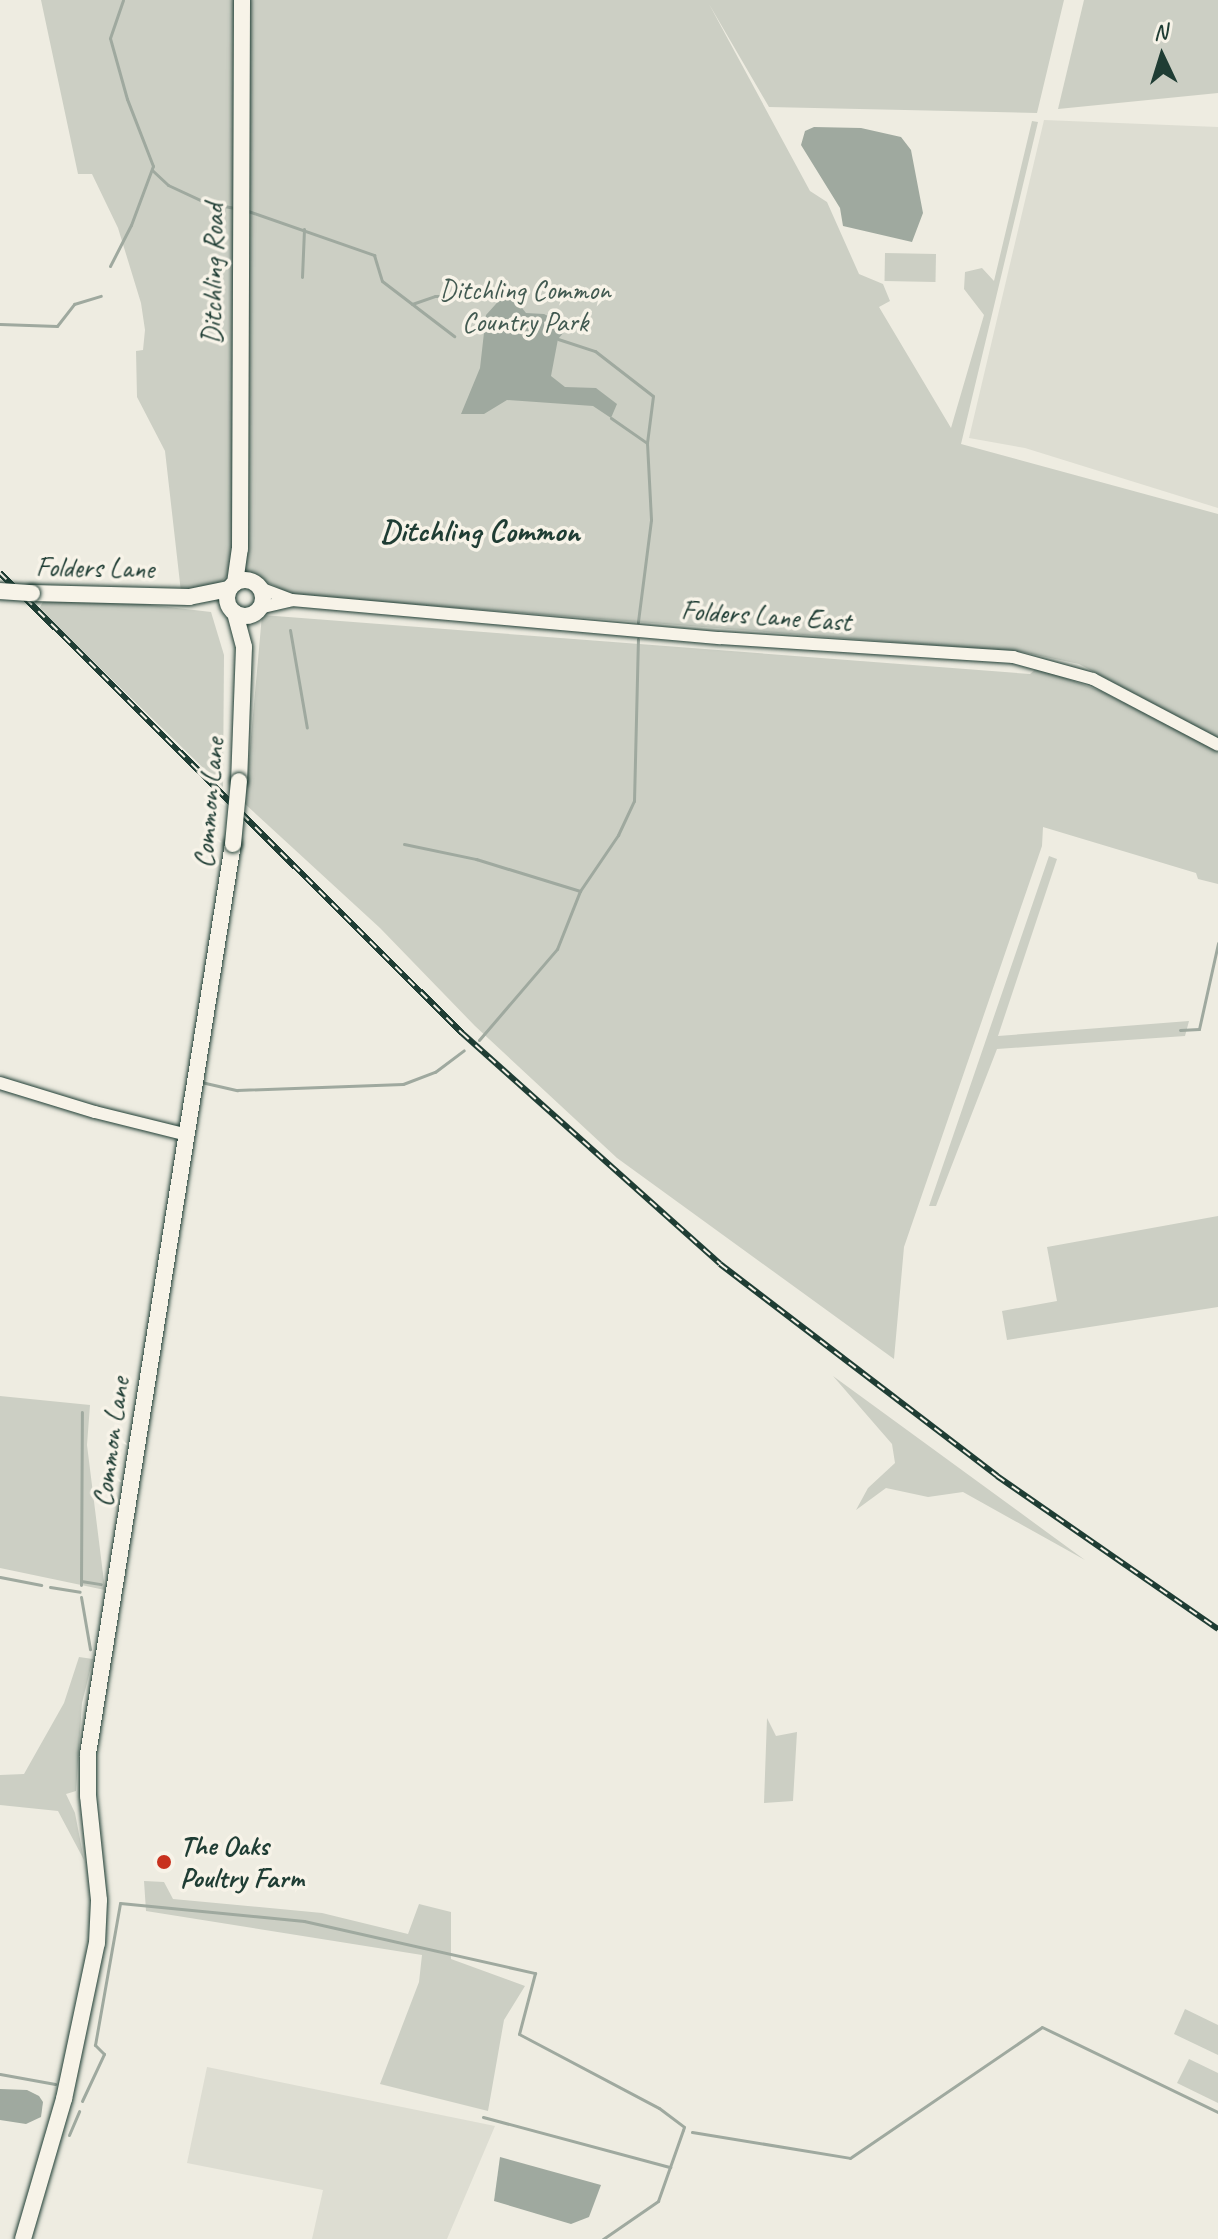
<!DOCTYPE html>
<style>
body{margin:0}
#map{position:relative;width:1218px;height:2239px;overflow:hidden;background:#eeece1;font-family:Caveat,sans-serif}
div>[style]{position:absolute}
.built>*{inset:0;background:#ddddd2}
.green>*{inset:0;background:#cccfc4;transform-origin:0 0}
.water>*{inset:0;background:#9fa99f}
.stream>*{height:3px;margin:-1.5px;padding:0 1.5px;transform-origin:1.5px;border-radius:1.5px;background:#9fa99f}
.roads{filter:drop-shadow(0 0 2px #1f3d34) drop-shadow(0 0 2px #1f3d34)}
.minor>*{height:12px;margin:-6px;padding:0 6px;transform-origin:6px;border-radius:6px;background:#f7f3e8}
.major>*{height:16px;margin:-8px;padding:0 8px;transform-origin:8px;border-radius:8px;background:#f7f3e8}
.major>.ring{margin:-8px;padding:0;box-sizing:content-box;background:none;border:16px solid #f7f3e8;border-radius:50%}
.rail>*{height:6px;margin-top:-3px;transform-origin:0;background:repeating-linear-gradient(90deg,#f7f3e8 0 9px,#1f3d34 0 18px);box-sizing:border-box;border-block:2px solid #1f3d34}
.bridges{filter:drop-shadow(0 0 2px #1f3d34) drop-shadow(0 0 2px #1f3d34)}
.major-bridge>*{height:16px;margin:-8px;padding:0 8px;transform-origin:8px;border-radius:8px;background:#f7f3e8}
.dots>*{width:22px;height:22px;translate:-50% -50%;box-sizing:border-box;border:4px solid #f7f3e8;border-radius:50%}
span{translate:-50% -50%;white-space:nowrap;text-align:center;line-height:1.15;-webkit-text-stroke:7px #f7f3e8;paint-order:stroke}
.street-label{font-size:28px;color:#1f3d34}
.park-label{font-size:28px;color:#425a51}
.poi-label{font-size:28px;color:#1f3d34;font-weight:700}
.left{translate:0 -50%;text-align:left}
.quarter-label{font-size:32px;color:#1f3d34;font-weight:700}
.north{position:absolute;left:1122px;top:16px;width:80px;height:80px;-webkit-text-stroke:6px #f7f3e8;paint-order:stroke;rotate:356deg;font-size:22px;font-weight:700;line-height:32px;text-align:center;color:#1f3d34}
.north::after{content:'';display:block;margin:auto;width:28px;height:36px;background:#1f3d34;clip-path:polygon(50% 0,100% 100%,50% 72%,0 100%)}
</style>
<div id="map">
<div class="built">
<div style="clip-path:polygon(1044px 120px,1218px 127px,1218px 508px,1025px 448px,969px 438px)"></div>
<div style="clip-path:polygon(207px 2067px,495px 2126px,447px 2239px,312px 2239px,323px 2190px,187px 2163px)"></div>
</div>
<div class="green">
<div style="clip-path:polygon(41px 0,1064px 0,1037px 113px,769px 107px,709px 4px,810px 191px,827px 202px,859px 274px,883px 284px,890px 301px,879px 307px,951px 428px,984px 315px,964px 289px,965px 272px,982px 268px,994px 281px,1032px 121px,1038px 122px,961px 444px,1218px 514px,1218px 738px,1079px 664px,1022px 652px,293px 595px,253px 575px,230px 573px,216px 586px,181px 592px,165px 451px,137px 397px,136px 351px,143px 350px,145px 330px,141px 303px,118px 228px,92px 174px,78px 174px)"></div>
<div style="clip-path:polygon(1084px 0,1218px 0,1218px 93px,1058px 109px)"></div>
<div style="left:885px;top:253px;width:51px;height:28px;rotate:1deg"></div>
<div style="clip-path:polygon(45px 598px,117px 601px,211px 612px,224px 655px,223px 787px,39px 609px)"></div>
<div style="clip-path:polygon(262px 615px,1030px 674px,1036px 669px,1054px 674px,1101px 691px,1218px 750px,1218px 884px,1198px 879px,1196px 873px,1043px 827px,1042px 846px,904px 1247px,894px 1359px,617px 1158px,475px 1026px,380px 928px,245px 804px)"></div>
<div style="clip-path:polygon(1049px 856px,1057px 859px,998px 1036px,1189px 1021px,1185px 1036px,997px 1049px,936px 1206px,929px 1206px)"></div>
<div style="clip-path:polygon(1218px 1216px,1218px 1307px,1007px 1340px,1002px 1311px,1057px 1301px,1047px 1247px)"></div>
<div style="clip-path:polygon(833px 1376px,1085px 1560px,963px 1492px,928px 1497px,886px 1488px,856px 1510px,868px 1488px,895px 1463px,892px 1444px)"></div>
<div style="clip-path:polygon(0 1396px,90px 1405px,87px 1445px,105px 1590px,0 1568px)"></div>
<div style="clip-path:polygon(79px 1657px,93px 1659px,82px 1703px,76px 1791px,66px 1794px,75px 1813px,84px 1860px,58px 1811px,0 1805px,0 1775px,24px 1774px,64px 1703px)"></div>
<div style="clip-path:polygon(767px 1718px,776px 1736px,797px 1732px,793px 1801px,764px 1803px)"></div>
<div style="clip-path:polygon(144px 1881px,164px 1882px,173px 1899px,322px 1913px,408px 1934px,419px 1904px,451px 1912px,451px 1959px,525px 1986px,504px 2020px,488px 2111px,380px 2084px,419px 1982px,422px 1955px,146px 1911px)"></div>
<div style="clip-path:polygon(1185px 2009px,1218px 2025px,1218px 2055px,1174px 2034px)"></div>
<div style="clip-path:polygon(1189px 2059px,1218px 2073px,1218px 2103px,1177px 2083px)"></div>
</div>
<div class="water">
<div style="clip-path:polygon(814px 127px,861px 128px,901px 137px,911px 150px,923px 213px,912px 242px,843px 226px,840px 208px,801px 145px,805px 131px)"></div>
<div style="clip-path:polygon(504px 295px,515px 299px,526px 313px,544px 314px,556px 320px,565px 331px,558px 339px,551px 376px,565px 387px,596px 388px,617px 404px,611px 418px,593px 406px,507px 400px,484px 414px,461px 414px,480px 368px,486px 315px)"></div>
<div style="clip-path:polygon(0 2089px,27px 2090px,39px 2096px,43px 2102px,41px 2117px,26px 2124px,0 2120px)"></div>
<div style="clip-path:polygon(500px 2157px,601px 2185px,589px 2217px,571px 2224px,494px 2201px)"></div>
</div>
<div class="stream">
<div style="left:152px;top:170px;width:22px;rotate:43deg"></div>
<div style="left:168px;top:185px;width:40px;rotate:25deg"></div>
<div style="left:204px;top:202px;width:31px;rotate:11deg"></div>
<div style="left:245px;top:210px;width:137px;rotate:19.2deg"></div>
<div style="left:374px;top:255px;width:27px;rotate:73deg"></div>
<div style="left:382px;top:281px;width:91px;rotate:37.4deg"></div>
<div style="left:110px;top:266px;width:46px;rotate:-62.9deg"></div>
<div style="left:131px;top:225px;width:63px;rotate:-69.6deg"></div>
<div style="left:153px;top:166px;width:72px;rotate:-111.2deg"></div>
<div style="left:127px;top:99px;width:63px;rotate:-105.6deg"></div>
<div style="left:110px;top:38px;width:40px;rotate:-71.1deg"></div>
<div style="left:302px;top:277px;width:48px;rotate:-87.6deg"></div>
<div style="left:412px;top:304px;width:24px;rotate:-19deg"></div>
<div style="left:435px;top:296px;width:69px;rotate:-0.8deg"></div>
<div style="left:0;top:324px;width:57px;rotate:2deg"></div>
<div style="left:57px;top:326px;width:28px;rotate:-52deg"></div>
<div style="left:74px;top:304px;width:28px;rotate:-17deg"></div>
<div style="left:558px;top:339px;width:39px;rotate:18deg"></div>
<div style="left:595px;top:351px;width:73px;rotate:37.8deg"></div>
<div style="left:653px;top:396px;width:47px;rotate:97.3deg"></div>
<div style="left:647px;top:443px;width:77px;rotate:87deg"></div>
<div style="left:651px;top:520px;width:103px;rotate:97.3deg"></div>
<div style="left:611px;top:418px;width:44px;rotate:34.8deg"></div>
<div style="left:290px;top:630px;width:99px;rotate:80.2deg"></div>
<div style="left:404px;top:844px;width:74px;rotate:11.8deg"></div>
<div style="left:476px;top:859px;width:109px;rotate:17.1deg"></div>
<div style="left:1180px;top:1030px;width:19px;rotate:-3deg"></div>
<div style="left:1199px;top:1029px;width:88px;rotate:-77.5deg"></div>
<div style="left:479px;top:1040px;width:120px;rotate:-49.4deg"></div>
<div style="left:557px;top:949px;width:62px;rotate:-68.4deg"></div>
<div style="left:580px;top:891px;width:68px;rotate:-55.8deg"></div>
<div style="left:618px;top:835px;width:38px;rotate:-65deg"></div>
<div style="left:634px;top:801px;width:162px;rotate:-88.6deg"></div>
<div style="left:201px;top:1082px;width:37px;rotate:13deg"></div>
<div style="left:237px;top:1090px;width:166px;rotate:-2.1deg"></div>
<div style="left:403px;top:1084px;width:34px;rotate:-21deg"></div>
<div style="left:435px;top:1072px;width:36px;rotate:-37deg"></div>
<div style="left:0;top:1577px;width:42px;rotate:11deg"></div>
<div style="left:81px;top:1581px;width:20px;rotate:9deg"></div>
<div style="left:81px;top:1585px;width:173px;rotate:-89.7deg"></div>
<div style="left:50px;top:1587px;width:30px;rotate:9deg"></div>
<div style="left:81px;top:1597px;width:53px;rotate:80.2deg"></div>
<div style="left:0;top:2074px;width:56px;rotate:10.3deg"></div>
<div style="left:82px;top:2101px;width:52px;rotate:-64.9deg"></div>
<div style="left:104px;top:2054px;width:13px;rotate:-135deg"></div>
<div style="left:95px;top:2045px;width:144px;rotate:-80deg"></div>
<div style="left:120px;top:1903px;width:185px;rotate:5.6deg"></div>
<div style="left:304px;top:1921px;width:237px;rotate:12.7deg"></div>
<div style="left:535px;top:1973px;width:63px;rotate:104.7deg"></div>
<div style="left:519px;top:2034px;width:158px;rotate:27.9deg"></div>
<div style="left:659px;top:2108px;width:31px;rotate:37deg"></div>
<div style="left:684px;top:2127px;width:3px;rotate:108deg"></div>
<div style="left:483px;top:2117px;width:194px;rotate:15deg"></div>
<div style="left:692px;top:2132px;width:160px;rotate:9.3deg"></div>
<div style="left:850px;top:2158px;width:232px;rotate:-34.3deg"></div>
<div style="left:1042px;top:2027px;width:195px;rotate:25.8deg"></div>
<div style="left:69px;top:2135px;width:26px;rotate:-67deg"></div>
<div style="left:603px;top:2239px;width:67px;rotate:-34.6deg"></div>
<div style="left:658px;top:2201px;width:75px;rotate:-70.6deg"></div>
</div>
<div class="roads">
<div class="minor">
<div style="left:260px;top:588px;width:34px;rotate:21deg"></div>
<div style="left:292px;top:600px;width:430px;rotate:5.1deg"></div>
<div style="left:720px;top:638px;width:294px;rotate:3.7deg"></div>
<div style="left:1013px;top:657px;width:83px;rotate:15.4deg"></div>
<div style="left:1093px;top:679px;width:141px;rotate:27.8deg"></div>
<div style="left:259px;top:608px;width:31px;rotate:-13deg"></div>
<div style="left:0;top:1083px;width:99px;rotate:17deg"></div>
<div style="left:95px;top:1112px;width:96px;rotate:13.9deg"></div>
</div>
<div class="major">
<div class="ring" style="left:227px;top:580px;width:20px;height:20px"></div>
<div style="left:235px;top:583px;width:34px;rotate:-82deg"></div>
<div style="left:240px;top:549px;width:549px;rotate:-89.79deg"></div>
<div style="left:32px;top:593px;width:157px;rotate:1.5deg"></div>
<div style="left:189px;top:597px;width:41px;rotate:-11.3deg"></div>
<div style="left:235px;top:613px;width:35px;rotate:75deg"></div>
<div style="left:244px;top:647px;width:134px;rotate:92.1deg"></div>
<div style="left:23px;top:2239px;width:146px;rotate:-73.7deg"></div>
<div style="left:64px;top:2099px;width:159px;rotate:-78.1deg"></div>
<div style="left:97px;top:1943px;width:43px;rotate:-87.3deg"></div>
<div style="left:99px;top:1900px;width:105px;rotate:-96deg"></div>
<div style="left:88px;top:1796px;width:42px;rotate:-90deg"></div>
<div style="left:88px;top:1754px;width:921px;rotate:-80.95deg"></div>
</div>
</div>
<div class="rail">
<div style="left:0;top:573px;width:652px;rotate:44.88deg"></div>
<div style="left:462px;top:1033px;width:346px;rotate:41.8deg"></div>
<div style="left:720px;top:1264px;width:349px;rotate:37.4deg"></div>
<div style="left:997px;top:1476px;width:269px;rotate:34.7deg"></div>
</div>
<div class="bridges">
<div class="major-bridge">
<div style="left:0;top:591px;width:32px;rotate:4deg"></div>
<div style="left:233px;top:844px;width:63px;rotate:-84.6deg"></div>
</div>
</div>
<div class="dots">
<div style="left:164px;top:1862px;background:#c8321e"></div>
</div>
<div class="street-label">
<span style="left:213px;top:274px;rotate:-89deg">Ditchling Road</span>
<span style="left:95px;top:568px;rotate:1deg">Folders Lane</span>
<span style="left:766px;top:616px;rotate:4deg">Folders Lane East</span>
<span style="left:209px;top:803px;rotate:-85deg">Common Lane</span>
<span style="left:111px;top:1442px;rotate:-82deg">Common Lane</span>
</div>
<div class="park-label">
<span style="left:525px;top:306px">Ditchling Common<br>Country Park</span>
</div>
<div class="poi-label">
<span class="left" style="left:180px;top:1862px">The Oaks<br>Poultry Farm</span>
</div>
<div class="quarter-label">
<span style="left:480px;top:531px">Ditchling Common</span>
</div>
<div class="north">N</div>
</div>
